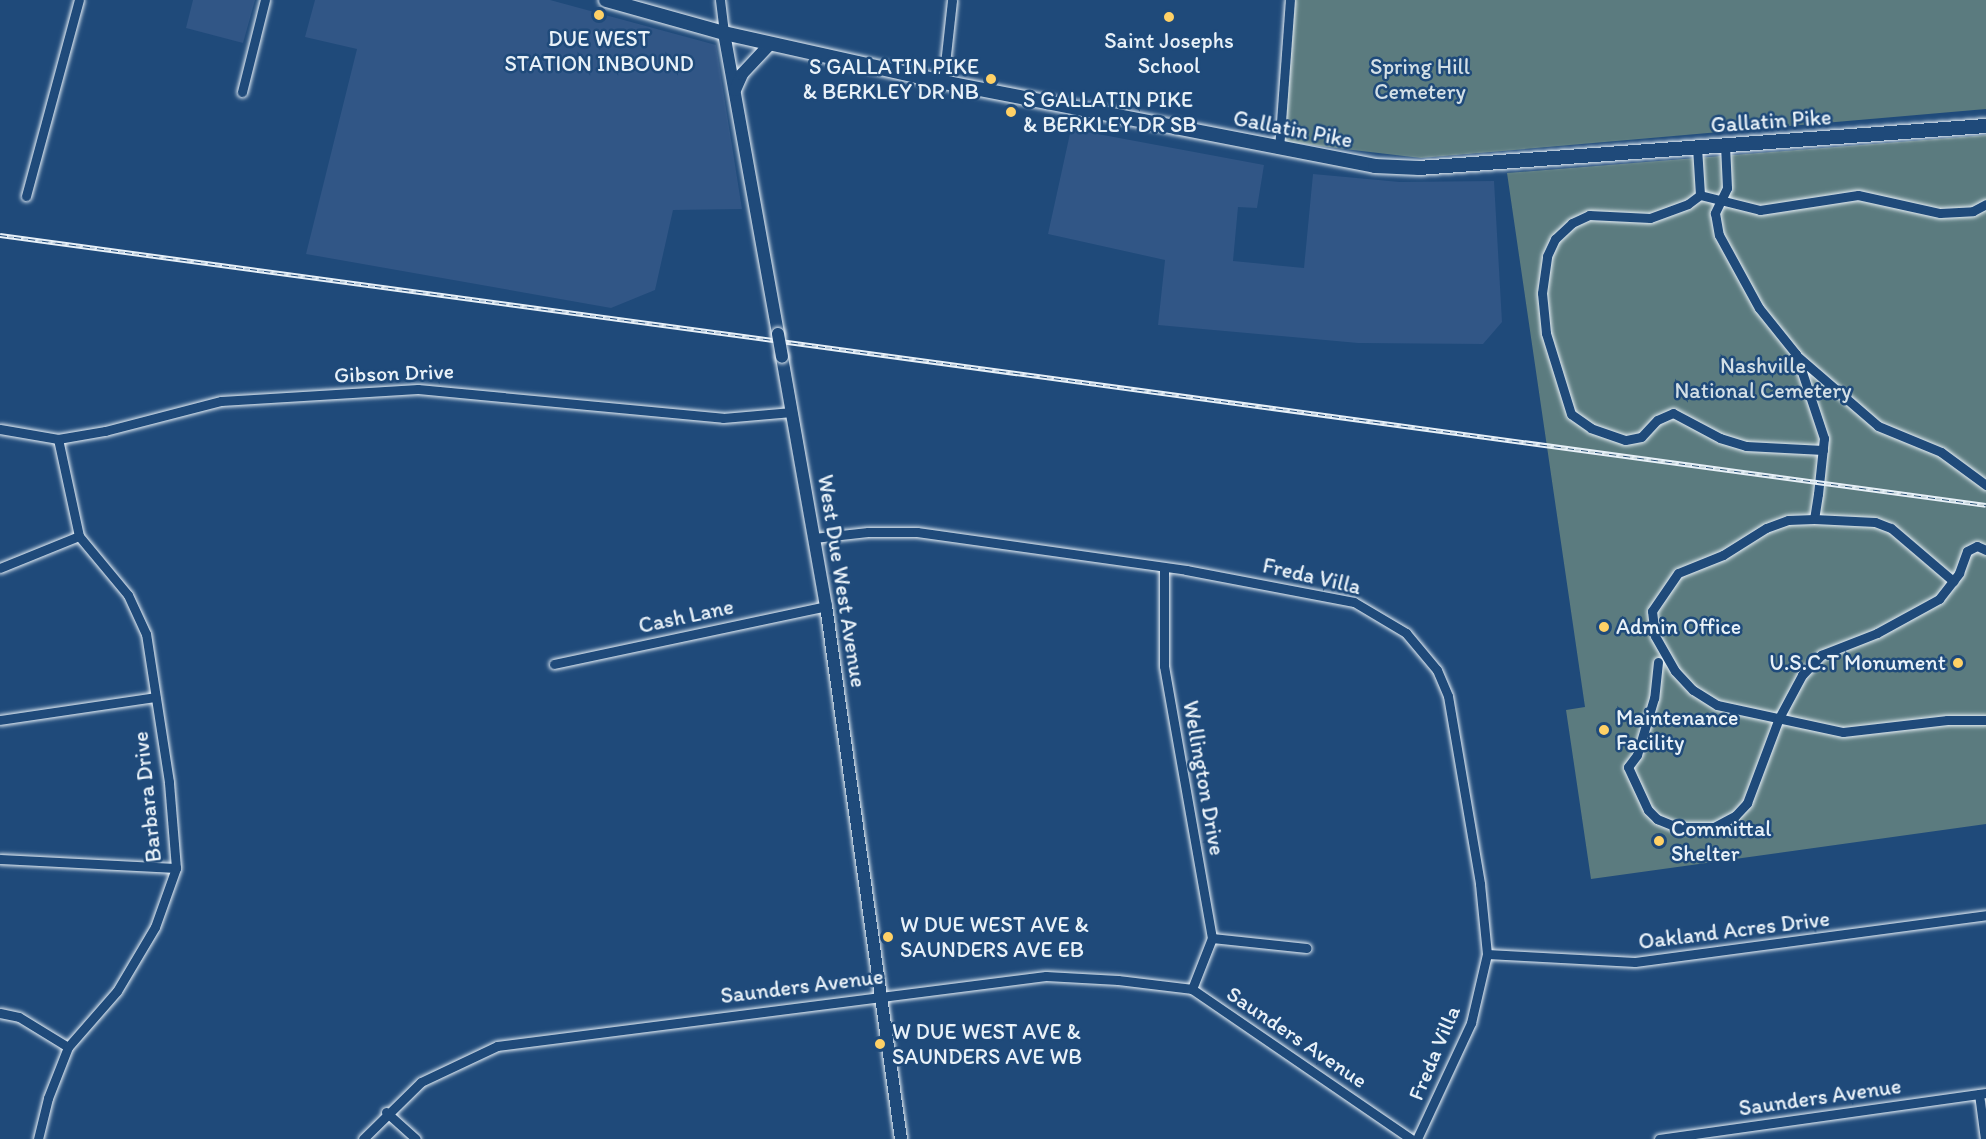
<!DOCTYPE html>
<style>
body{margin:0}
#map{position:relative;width:1986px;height:1139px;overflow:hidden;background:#1f4a7a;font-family:Itim,sans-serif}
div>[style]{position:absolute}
.built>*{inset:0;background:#315686}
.green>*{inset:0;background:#5b7b7f}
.roads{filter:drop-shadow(0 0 2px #e8f1f8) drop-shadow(0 0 2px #e8f1f8)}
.street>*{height:9px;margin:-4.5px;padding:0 4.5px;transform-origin:4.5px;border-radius:4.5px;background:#1f4a7a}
.secondary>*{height:12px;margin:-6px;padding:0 6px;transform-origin:6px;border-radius:6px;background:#1f4a7a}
.primary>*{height:14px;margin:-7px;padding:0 7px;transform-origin:7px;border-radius:7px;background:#1f4a7a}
.rail>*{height:4.5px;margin-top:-2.25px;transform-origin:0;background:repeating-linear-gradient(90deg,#1f4a7a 0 7px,#e8f1f8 0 14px);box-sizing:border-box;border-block:2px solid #e8f1f8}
.bridges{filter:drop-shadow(0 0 2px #e8f1f8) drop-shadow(0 0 2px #e8f1f8)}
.secondary-bridge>*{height:12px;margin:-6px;padding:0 6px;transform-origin:6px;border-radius:6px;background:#1f4a7a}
.dots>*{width:16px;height:16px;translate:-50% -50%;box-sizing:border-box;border:3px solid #1f4a7a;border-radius:50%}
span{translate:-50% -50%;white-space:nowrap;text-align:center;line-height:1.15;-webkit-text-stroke:5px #1f4a7a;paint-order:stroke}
.poi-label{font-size:22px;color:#e8f1f8}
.right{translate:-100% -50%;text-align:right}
.left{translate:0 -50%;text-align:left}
.park-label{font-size:22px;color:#d3dfe6}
.street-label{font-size:22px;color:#e8f1f8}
</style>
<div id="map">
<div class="built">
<div style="clip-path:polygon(193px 0,255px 0,243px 43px,186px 28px)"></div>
<div style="clip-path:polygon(315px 0,550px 0,716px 45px,742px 209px,673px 210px,655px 290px,611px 308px,306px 254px,357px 49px,305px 37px)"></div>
<div style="clip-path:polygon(1071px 129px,1264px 165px,1257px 208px,1238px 207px,1233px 261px,1304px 268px,1313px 174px,1400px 182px,1494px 181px,1502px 322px,1483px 344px,1358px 343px,1158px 325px,1165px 260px,1048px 234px)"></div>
</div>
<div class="green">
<div style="clip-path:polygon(1288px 0,1986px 0,1986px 109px,1421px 158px,1285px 142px)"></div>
<div style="clip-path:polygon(1986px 135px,1986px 824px,1591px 879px,1566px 710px,1585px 707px,1507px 173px)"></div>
</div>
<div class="roads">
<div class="street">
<div style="left:720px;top:0;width:33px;rotate:83deg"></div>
<div style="left:943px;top:82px;width:82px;rotate:-83.7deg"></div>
<div style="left:242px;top:92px;width:95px;rotate:-76deg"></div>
<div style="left:1725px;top:145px;width:43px;rotate:87.3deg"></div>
<div style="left:1727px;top:188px;width:28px;rotate:116deg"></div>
<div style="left:1715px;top:213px;width:22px;rotate:80deg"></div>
<div style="left:1719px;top:235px;width:83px;rotate:61.3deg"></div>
<div style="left:1759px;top:308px;width:59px;rotate:51.2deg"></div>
<div style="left:1796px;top:354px;width:89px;rotate:71.6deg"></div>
<div style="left:1824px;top:438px;width:56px;rotate:96.1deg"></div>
<div style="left:1818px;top:494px;width:25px;rotate:99deg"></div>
<div style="left:1814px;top:519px;width:26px;rotate:178deg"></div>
<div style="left:1788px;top:520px;width:23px;rotate:160deg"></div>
<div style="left:1766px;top:528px;width:51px;rotate:147.9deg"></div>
<div style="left:1723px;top:555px;width:48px;rotate:158.2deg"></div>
<div style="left:1678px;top:573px;width:46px;rotate:124.4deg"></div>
<div style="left:1652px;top:611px;width:25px;rotate:83deg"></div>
<div style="left:1655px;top:636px;width:40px;rotate:60.3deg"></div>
<div style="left:1675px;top:671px;width:26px;rotate:47deg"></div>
<div style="left:1693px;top:690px;width:28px;rotate:32deg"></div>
<div style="left:1717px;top:705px;width:129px;rotate:12.1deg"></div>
<div style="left:1843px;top:732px;width:105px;rotate:-6.6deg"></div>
<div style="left:1947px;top:720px;width:39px"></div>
<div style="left:1697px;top:147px;width:48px;rotate:86.4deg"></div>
<div style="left:1279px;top:149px;width:149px;rotate:-85.8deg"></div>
<div style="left:26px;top:196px;width:203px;rotate:-74.9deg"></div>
<div style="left:1797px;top:356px;width:107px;rotate:40.8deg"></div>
<div style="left:1878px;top:426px;width:68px;rotate:22.4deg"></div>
<div style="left:1941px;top:452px;width:56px;rotate:36.3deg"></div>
<div style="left:0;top:429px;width:59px;rotate:9.8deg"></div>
<div style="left:58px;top:439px;width:48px;rotate:-9.7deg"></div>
<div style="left:105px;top:431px;width:120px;rotate:-14.5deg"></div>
<div style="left:221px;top:401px;width:197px;rotate:-3.5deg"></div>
<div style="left:418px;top:389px;width:306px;rotate:5.4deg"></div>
<div style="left:723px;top:418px;width:69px;rotate:-5deg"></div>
<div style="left:1823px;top:450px;width:77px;rotate:-177deg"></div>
<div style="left:1746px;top:446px;width:27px;rotate:-163deg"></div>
<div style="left:1720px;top:438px;width:53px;rotate:-152deg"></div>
<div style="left:1673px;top:413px;width:17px;rotate:156deg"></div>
<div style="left:1657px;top:420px;width:23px;rotate:133deg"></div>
<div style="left:1641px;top:437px;width:16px;rotate:169deg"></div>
<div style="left:1625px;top:440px;width:36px;rotate:-161deg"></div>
<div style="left:1591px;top:428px;width:24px;rotate:-145deg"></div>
<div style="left:1571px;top:414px;width:85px;rotate:-107.2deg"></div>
<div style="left:1546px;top:333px;width:40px;rotate:-95.7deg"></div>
<div style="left:1542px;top:293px;width:37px;rotate:-82deg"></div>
<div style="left:1547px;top:256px;width:19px;rotate:-65deg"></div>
<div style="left:1555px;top:239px;width:23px;rotate:-43deg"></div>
<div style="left:1572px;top:223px;width:19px;rotate:-25deg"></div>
<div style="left:1589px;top:215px;width:61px;rotate:2.8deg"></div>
<div style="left:1650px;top:218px;width:40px;rotate:-20.2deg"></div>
<div style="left:1688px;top:204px;width:15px;rotate:-37deg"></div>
<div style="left:1700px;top:195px;width:62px;rotate:14deg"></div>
<div style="left:1760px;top:210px;width:99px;rotate:-8.7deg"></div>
<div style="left:1858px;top:195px;width:84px;rotate:12.4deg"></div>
<div style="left:1940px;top:213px;width:33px;rotate:-3deg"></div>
<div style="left:1973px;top:211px;width:15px;rotate:-28deg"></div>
<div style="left:1814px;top:519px;width:61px;rotate:2.8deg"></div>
<div style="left:1875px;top:522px;width:17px;rotate:21deg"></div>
<div style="left:1891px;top:528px;width:82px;rotate:40.5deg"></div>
<div style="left:814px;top:538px;width:54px;rotate:-6.3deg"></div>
<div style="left:868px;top:532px;width:49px"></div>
<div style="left:917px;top:532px;width:272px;rotate:8deg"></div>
<div style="left:1186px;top:570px;width:171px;rotate:10.8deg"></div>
<div style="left:1354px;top:602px;width:61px;rotate:30.8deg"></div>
<div style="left:1406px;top:633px;width:48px;rotate:50deg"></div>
<div style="left:1437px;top:670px;width:28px;rotate:67deg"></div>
<div style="left:1448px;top:696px;width:191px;rotate:80.3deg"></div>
<div style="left:1480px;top:884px;width:70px;rotate:84.3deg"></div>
<div style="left:1487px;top:954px;width:71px;rotate:103.1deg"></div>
<div style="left:1471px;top:1023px;width:128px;rotate:115deg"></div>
<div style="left:0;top:568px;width:85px;rotate:-22.1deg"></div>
<div style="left:1164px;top:569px;width:97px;rotate:90deg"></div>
<div style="left:1164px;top:666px;width:276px;rotate:80deg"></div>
<div style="left:1212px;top:938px;width:55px;rotate:111.4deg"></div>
<div style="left:1658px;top:662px;width:36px;rotate:96deg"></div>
<div style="left:1654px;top:698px;width:59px;rotate:106.6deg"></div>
<div style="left:1637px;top:755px;width:15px;rotate:127deg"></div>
<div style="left:1628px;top:767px;width:47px;rotate:65.1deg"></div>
<div style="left:1648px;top:810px;width:13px;rotate:45deg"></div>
<div style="left:1657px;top:819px;width:22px;rotate:22deg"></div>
<div style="left:1677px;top:827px;width:37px"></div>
<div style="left:1714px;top:827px;width:24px;rotate:-28deg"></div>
<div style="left:1735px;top:816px;width:18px;rotate:-47deg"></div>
<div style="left:1747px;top:803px;width:91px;rotate:-69.4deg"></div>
<div style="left:1779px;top:718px;width:49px;rotate:-61.9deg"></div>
<div style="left:1802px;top:675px;width:28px;rotate:-46deg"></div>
<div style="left:1821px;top:655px;width:60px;rotate:-21.4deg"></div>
<div style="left:1877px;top:633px;width:71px;rotate:-28.7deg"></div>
<div style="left:1939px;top:599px;width:33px;rotate:-52deg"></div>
<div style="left:1959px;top:573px;width:23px;rotate:-70deg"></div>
<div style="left:1967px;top:551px;width:11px;rotate:-27deg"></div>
<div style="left:1977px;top:546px;width:10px;rotate:24deg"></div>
<div style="left:554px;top:664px;width:278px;rotate:-12deg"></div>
<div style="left:0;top:720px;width:157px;rotate:-8.4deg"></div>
<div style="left:0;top:859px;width:176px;rotate:2.9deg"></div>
<div style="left:1212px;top:938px;width:95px;rotate:6.1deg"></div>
<div style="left:1487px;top:954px;width:148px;rotate:3.1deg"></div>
<div style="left:1635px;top:962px;width:354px;rotate:-7.6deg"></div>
<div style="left:0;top:1013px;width:19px;rotate:12deg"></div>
<div style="left:19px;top:1017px;width:57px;rotate:31.5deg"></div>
<div style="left:1979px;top:1094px;width:45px;rotate:82.4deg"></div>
<div style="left:386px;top:1112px;width:40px;rotate:42deg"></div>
<div style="left:38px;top:1139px;width:42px;rotate:-76.3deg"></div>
<div style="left:48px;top:1098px;width:55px;rotate:-68.6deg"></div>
<div style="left:68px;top:1047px;width:74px;rotate:-48.8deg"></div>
<div style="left:117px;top:991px;width:74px;rotate:-59.3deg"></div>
<div style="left:155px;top:927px;width:63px;rotate:-70.4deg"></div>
<div style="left:176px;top:868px;width:86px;rotate:-94.7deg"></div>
<div style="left:169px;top:782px;width:150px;rotate:-98.8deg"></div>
<div style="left:146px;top:634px;width:43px;rotate:-114.8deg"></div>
<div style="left:128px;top:595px;width:77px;rotate:-129.7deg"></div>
<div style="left:79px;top:536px;width:99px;rotate:-102.2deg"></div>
<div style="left:363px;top:1139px;width:81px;rotate:-44.5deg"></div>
<div style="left:421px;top:1082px;width:84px;rotate:-25.3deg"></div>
<div style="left:497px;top:1046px;width:553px;rotate:-7.27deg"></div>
<div style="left:1046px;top:976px;width:72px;rotate:3.2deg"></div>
<div style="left:1118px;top:980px;width:75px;rotate:6.9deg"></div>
<div style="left:1192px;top:989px;width:265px;rotate:34.4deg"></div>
<div style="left:1659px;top:1139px;width:330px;rotate:-8deg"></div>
</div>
<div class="secondary">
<div style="left:724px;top:33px;width:306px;rotate:79.8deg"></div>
<div style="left:735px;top:90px;width:17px;rotate:-66deg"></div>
<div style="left:742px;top:74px;width:42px;rotate:-46.9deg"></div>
<div style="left:782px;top:357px;width:253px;rotate:80deg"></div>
<div style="left:826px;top:606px;width:538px;rotate:81.99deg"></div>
</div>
<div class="primary">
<div style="left:606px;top:0;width:123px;rotate:15.6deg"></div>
<div style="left:724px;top:33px;width:224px;rotate:12.6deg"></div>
<div style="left:943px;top:82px;width:440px;rotate:11deg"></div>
<div style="left:1375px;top:166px;width:44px;rotate:2.6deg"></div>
<div style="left:1419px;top:168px;width:569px;rotate:-4.24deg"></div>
</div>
</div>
<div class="rail">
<div style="left:0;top:235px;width:2004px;rotate:7.74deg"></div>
</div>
<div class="bridges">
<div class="secondary-bridge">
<div style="left:778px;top:334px;width:23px;rotate:80deg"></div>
</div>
</div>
<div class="dots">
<div style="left:599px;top:15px;background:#ffd166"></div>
<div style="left:1169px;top:17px;background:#ffd166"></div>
<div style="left:991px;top:79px;background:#ffd166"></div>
<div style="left:1011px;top:112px;background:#ffd166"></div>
<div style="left:1604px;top:627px;background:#ffd166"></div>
<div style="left:1958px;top:663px;background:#ffd166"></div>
<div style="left:1604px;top:730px;background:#ffd166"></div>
<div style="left:1659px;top:841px;background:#ffd166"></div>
<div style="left:888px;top:937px;background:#ffd166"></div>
<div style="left:880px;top:1044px;background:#ffd166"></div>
</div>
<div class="poi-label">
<span style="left:599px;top:51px">DUE WEST<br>STATION INBOUND</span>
<span style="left:1169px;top:53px">Saint Josephs<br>School</span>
<span class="right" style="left:979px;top:79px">S GALLATIN PIKE<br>&amp; BERKLEY DR NB</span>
<span class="left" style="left:1023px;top:112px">S GALLATIN PIKE<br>&amp; BERKLEY DR SB</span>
<span class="left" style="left:1616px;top:627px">Admin Office</span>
<span class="right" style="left:1946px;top:663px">U.S.C.T Monument</span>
<span class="left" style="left:1616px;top:730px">Maintenance<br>Facility</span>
<span class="left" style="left:1671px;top:841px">Committal<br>Shelter</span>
<span class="left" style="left:900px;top:937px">W DUE WEST AVE &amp;<br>SAUNDERS AVE EB</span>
<span class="left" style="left:892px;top:1044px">W DUE WEST AVE &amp;<br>SAUNDERS AVE WB</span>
</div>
<div class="park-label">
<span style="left:1420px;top:79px">Spring Hill<br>Cemetery</span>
<span style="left:1763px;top:378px">Nashville<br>National Cemetery</span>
</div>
<div class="street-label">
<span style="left:1771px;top:121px;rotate:-4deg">Gallatin Pike</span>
<span style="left:1293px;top:129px;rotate:11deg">Gallatin Pike</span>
<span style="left:394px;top:373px;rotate:-2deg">Gibson Drive</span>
<span style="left:1312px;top:576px;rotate:13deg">Freda Villa</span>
<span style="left:842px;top:581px;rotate:81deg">West Due West Avenue</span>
<span style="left:686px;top:616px;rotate:-12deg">Cash Lane</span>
<span style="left:1204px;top:778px;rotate:80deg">Wellington Drive</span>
<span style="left:147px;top:797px;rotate:-96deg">Barbara Drive</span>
<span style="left:1734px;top:930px;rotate:-7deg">Oakland Acres Drive</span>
<span style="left:802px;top:986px;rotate:-7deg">Saunders Avenue</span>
<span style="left:1297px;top:1037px;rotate:34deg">Saunders Avenue</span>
<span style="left:1434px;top:1053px;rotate:-67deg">Freda Villa</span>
<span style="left:1820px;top:1097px;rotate:-8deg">Saunders Avenue</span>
</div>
</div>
